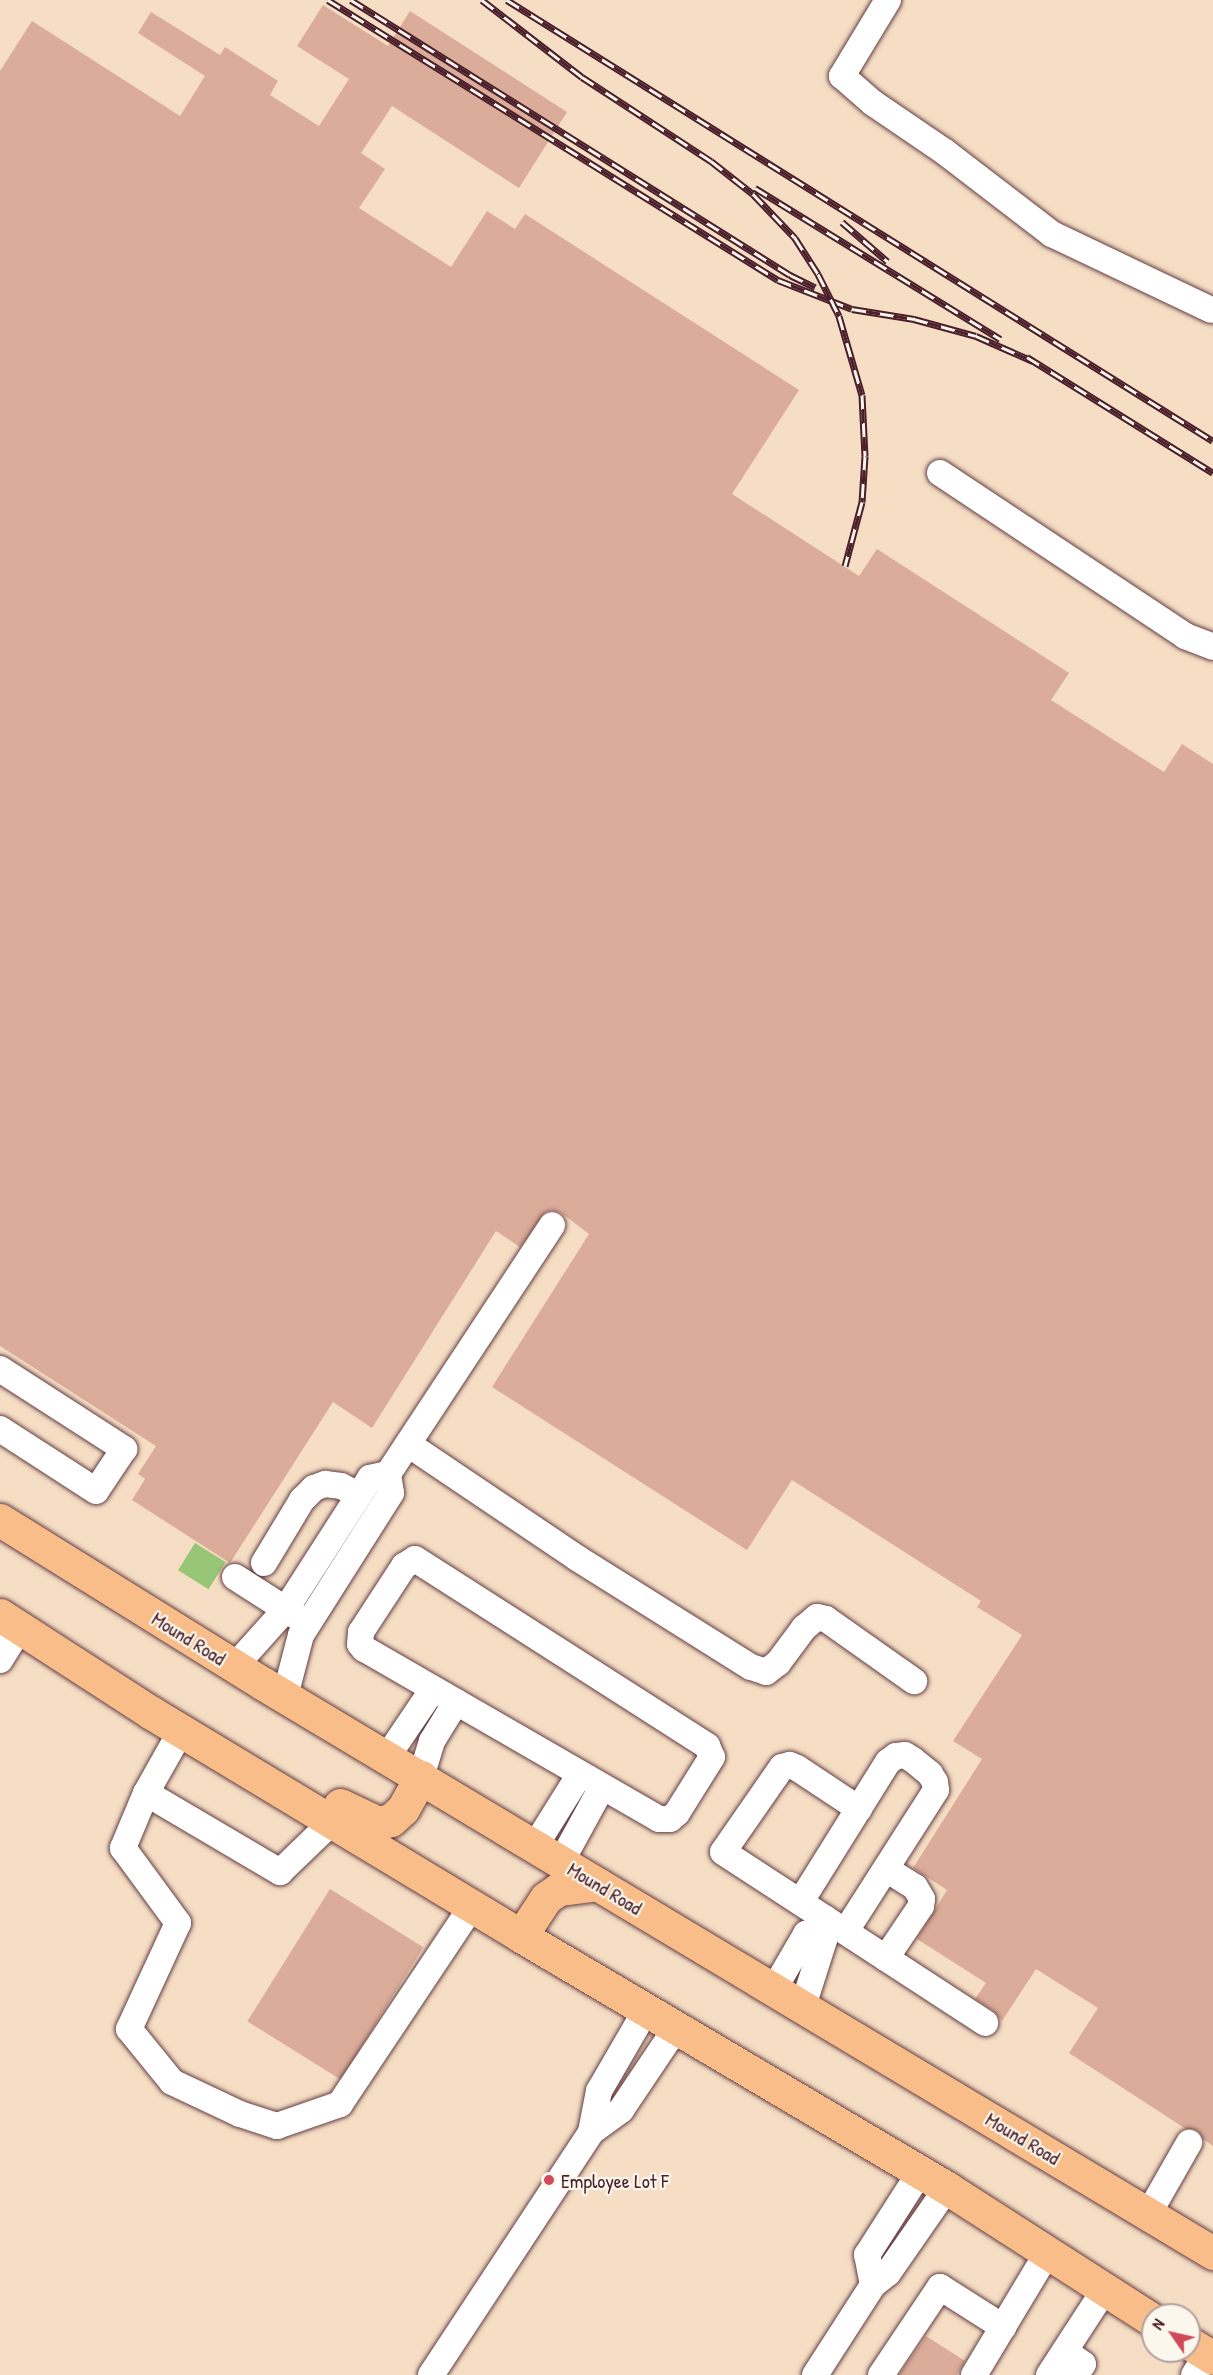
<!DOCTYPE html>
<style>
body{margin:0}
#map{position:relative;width:1213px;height:2375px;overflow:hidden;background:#f5dec4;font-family:"Patrick Hand",sans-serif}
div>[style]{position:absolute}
.green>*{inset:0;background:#97c776;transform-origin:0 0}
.building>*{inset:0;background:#daac99;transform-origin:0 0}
.roads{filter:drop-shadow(0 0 2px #643c42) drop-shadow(0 0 2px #643c42)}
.minor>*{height:26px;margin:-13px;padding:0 13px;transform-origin:13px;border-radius:13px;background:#fff}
.major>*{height:33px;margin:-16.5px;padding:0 16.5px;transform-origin:16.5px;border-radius:16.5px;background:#f8bd89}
.rail>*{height:7px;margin-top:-3.5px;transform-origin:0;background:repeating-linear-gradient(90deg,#fbf7ec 0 14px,#4a1f2b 0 28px);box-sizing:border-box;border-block:2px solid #4a1f2b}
.dots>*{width:16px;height:16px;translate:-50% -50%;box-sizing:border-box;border:3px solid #fbf7ec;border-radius:50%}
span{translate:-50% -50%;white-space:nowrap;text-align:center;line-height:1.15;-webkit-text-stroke:4.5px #fbf7ec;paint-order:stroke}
.street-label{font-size:20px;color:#4a1f2b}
.poi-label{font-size:20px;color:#4a1f2b}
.left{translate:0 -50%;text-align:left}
.north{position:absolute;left:1141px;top:2303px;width:60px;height:60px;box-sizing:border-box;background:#fbf7ec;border:2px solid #b4a19f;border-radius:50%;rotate:304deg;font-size:16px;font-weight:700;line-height:24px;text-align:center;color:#4a1f2b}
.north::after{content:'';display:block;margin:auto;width:21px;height:27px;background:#d1495b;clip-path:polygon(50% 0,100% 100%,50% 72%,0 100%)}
</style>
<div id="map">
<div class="green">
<div style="left:195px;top:1543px;width:36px;height:32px;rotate:32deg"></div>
</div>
<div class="building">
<div style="clip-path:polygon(323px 5px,388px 46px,410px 11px,567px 112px,519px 188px,392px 106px,361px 153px,385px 169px,359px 208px,451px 267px,487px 211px,515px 229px,525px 214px,799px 390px,732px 494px,859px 576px,877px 549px,1069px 673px,1051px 700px,1164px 772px,1182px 744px,1213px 764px,1213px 2146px,1203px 2139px,1197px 2130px,1186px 2129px,1069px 2053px,1098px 2008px,1036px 1969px,1002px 2021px,993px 2010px,975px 1999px,986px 1983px,917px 1939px,947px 1890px,913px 1868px,982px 1759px,953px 1741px,1022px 1635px,977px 1607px,981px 1601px,792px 1480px,747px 1550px,492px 1387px,589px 1234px,560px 1212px,551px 1210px,545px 1212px,520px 1247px,496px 1231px,372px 1428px,333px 1402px,230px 1563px,132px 1500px,145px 1479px,138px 1474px,156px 1446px,0 1346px,0 71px,32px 21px,180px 116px,205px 76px,138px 33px,151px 12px,220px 55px,225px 47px,278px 81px,270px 95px,319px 126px,349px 79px,297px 46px)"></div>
<div style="left:330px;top:1889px;width:110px;height:156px;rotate:32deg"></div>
<div style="clip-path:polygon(926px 2336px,965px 2361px,957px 2375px,899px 2375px)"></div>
</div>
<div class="roads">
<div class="minor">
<div style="left:888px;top:0;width:89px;rotate:121.2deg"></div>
<div style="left:842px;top:76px;width:41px;rotate:41.1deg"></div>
<div style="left:873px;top:103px;width:87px;rotate:34.2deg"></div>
<div style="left:945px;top:152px;width:135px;rotate:37.5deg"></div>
<div style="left:1052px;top:234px;width:176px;rotate:25.5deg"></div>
<div style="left:940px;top:473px;width:294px;rotate:33.6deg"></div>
<div style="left:1185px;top:636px;width:30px;rotate:21deg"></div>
<div style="left:0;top:1369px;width:148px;rotate:32.8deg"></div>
<div style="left:124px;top:1449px;width:50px;rotate:123.7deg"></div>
<div style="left:96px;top:1491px;width:114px;rotate:-147.1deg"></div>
<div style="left:408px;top:1444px;width:204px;rotate:34deg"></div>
<div style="left:577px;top:1558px;width:205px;rotate:32.1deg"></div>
<div style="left:751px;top:1667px;width:16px;rotate:18deg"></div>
<div style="left:766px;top:1672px;width:15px;rotate:-37deg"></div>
<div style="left:778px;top:1663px;width:44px;rotate:-53.4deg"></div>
<div style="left:804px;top:1628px;width:17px;rotate:-40deg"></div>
<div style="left:817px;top:1617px;width:9px;rotate:13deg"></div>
<div style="left:826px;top:1619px;width:108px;rotate:35.2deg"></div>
<div style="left:415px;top:1559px;width:347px;rotate:32.6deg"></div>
<div style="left:707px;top:1746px;width:12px;rotate:66deg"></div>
<div style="left:712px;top:1757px;width:66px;rotate:122deg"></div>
<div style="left:677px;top:1813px;width:9px;rotate:139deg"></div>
<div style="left:670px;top:1819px;width:11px;rotate:180deg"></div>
<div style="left:659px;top:1819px;width:340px;rotate:-150deg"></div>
<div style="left:364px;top:1649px;width:6px;rotate:-129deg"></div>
<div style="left:360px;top:1644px;width:12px;rotate:-85deg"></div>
<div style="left:361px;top:1632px;width:79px;rotate:-56.9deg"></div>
<div style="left:404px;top:1566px;width:13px;rotate:-32deg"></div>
<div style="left:264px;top:1563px;width:74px;rotate:-58.9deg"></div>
<div style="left:302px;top:1500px;width:17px;rotate:-45deg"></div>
<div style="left:314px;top:1488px;width:12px;rotate:-20deg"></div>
<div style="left:325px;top:1484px;width:16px;rotate:7deg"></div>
<div style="left:341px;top:1486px;width:20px;rotate:27deg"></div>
<div style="left:235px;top:1577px;width:76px;rotate:32.6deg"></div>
<div style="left:0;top:1660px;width:38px;rotate:-58deg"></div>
<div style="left:235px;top:1666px;width:76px;rotate:-48.2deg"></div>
<div style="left:286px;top:1609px;width:156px;rotate:-57.3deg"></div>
<div style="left:370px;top:1478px;width:18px;rotate:-13deg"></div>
<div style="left:285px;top:1696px;width:63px;rotate:-75.3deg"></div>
<div style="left:301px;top:1635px;width:168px;rotate:-57.6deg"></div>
<div style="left:391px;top:1493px;width:19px;rotate:-99deg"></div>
<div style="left:388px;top:1474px;width:298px;rotate:-56.6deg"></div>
<div style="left:181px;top:1731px;width:71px;rotate:119.4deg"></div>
<div style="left:146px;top:1793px;width:60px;rotate:112.7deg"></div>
<div style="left:123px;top:1848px;width:93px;rotate:53.7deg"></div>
<div style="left:178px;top:1923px;width:117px;rotate:114.8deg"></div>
<div style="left:129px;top:2029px;width:68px;rotate:50.9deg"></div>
<div style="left:172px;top:2082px;width:75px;rotate:25.2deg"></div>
<div style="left:240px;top:2114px;width:39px;rotate:18deg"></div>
<div style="left:277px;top:2126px;width:67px;rotate:-19.2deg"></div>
<div style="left:340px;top:2104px;width:238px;rotate:-56.3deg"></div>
<div style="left:387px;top:1757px;width:82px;rotate:-55.9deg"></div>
<div style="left:421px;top:1777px;width:38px;rotate:-73deg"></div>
<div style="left:432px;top:1741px;width:46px;rotate:-58.4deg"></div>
<div style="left:146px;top:1793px;width:156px;rotate:30.5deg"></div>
<div style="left:280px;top:1872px;width:74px;rotate:-43.9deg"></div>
<div style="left:859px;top:1809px;width:74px;rotate:-146.5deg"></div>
<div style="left:797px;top:1768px;width:8px;rotate:-157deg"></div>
<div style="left:790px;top:1765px;width:8px;rotate:166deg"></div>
<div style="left:782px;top:1767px;width:103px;rotate:124.8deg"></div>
<div style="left:723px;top:1852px;width:313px;rotate:33.1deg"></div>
<div style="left:535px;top:1846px;width:85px;rotate:-58deg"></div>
<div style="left:561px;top:1862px;width:85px;rotate:-61.3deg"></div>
<div style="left:886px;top:1869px;width:34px;rotate:32deg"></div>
<div style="left:915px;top:1887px;width:14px;rotate:60deg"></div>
<div style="left:922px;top:1899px;width:7px;rotate:98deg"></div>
<div style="left:921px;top:1906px;width:63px;rotate:123.9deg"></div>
<div style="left:801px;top:1901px;width:164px;rotate:-58deg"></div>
<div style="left:888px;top:1762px;width:10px;rotate:-37deg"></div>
<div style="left:896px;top:1756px;width:9px;rotate:-6deg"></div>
<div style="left:905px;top:1755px;width:9px;rotate:32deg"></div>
<div style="left:913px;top:1760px;width:22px;rotate:39deg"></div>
<div style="left:930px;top:1774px;width:9px;rotate:58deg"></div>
<div style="left:935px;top:1782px;width:8px;rotate:83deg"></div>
<div style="left:936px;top:1790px;width:167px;rotate:122.6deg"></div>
<div style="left:774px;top:1989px;width:64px;rotate:-59.8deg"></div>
<div style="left:806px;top:1934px;width:15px;rotate:-23deg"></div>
<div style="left:820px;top:1928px;width:11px;rotate:-63deg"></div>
<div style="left:803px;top:2006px;width:69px;rotate:-72.3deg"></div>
<div style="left:824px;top:1940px;width:13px;rotate:-108deg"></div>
<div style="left:591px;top:2132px;width:42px;rotate:-79deg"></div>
<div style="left:599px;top:2091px;width:94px;rotate:-59.9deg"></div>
<div style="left:1149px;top:2213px;width:81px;rotate:-60.3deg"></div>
<div style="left:873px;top:2285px;width:31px;rotate:-101deg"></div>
<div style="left:867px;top:2255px;width:98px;rotate:-57.4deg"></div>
<div style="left:1065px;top:2351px;width:22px;rotate:36deg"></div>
<div style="left:1083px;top:2364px;width:14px;rotate:126deg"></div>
<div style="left:431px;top:2375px;width:291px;rotate:-56.6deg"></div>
<div style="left:591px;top:2132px;width:37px;rotate:-36deg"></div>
<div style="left:621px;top:2110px;width:99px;rotate:-56.1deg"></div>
<div style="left:815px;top:2375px;width:107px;rotate:-57.2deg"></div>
<div style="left:873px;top:2285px;width:19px;rotate:-39deg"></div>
<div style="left:888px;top:2273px;width:103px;rotate:-55.2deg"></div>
<div style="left:881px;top:2375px;width:106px;rotate:-56.2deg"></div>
<div style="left:940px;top:2287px;width:75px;rotate:32.4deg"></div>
<div style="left:974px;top:2375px;width:144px;rotate:-59deg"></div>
<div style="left:1049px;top:2375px;width:103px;rotate:-56.9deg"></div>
<div style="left:1194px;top:2375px;width:25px;rotate:-58deg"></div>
</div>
<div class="major">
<div style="left:0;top:1520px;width:309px;rotate:31.9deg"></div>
<div style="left:262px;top:1683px;width:1109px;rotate:30.94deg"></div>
<div style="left:0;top:1615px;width:179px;rotate:32.9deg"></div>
<div style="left:150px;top:1712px;width:433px;rotate:31.1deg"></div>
<div style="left:521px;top:1936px;width:495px;rotate:30.6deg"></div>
<div style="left:947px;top:2188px;width:245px;rotate:32.7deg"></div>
<div style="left:340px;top:1805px;width:42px;rotate:25.3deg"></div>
<div style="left:378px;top:1823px;width:13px;rotate:-13deg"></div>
<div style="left:391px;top:1820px;width:16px;rotate:-43deg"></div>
<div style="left:403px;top:1809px;width:37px;rotate:-61deg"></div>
<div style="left:521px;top:1936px;width:45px;rotate:-56.7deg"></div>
<div style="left:546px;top:1898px;width:16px;rotate:-35deg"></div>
<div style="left:559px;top:1889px;width:39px;rotate:-7deg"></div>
<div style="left:1189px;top:2343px;width:28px;rotate:32deg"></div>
</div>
</div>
<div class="rail">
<div style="left:328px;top:0;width:530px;rotate:31.89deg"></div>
<div style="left:778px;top:280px;width:79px;rotate:21.4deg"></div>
<div style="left:852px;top:309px;width:63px;rotate:9.2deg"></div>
<div style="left:914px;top:319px;width:64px;rotate:15.3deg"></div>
<div style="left:976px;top:336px;width:62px;rotate:23.7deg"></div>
<div style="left:351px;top:0;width:518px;rotate:32.06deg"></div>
<div style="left:790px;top:275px;width:28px;rotate:26deg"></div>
<div style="left:482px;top:0;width:126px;rotate:37.6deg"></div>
<div style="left:582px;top:77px;width:154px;rotate:33.1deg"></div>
<div style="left:711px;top:161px;width:53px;rotate:38.2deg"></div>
<div style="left:753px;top:194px;width:61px;rotate:46.3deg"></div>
<div style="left:795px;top:238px;width:43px;rotate:57.4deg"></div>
<div style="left:818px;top:274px;width:47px;rotate:63.4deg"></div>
<div style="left:839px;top:316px;width:82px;rotate:73.8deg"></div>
<div style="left:862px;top:395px;width:61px;rotate:87.2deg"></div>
<div style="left:865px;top:456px;width:46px;rotate:93.7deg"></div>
<div style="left:862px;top:502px;width:66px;rotate:104.9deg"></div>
<div style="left:507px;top:0;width:832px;rotate:31.99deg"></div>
<div style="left:755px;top:188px;width:288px;rotate:31.6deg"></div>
<div style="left:842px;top:222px;width:60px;rotate:40.9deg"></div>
<div style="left:1027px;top:357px;width:219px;rotate:31.9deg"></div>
</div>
<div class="dots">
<div style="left:549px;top:2180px;background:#d1495b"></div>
</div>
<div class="street-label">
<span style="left:189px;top:1638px;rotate:32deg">Mound Road</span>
<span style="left:605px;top:1888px;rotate:31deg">Mound Road</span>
<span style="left:1023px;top:2138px;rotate:31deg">Mound Road</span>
</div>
<div class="poi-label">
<span class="left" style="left:561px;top:2180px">Employee Lot F</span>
</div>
<div class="north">N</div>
</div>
